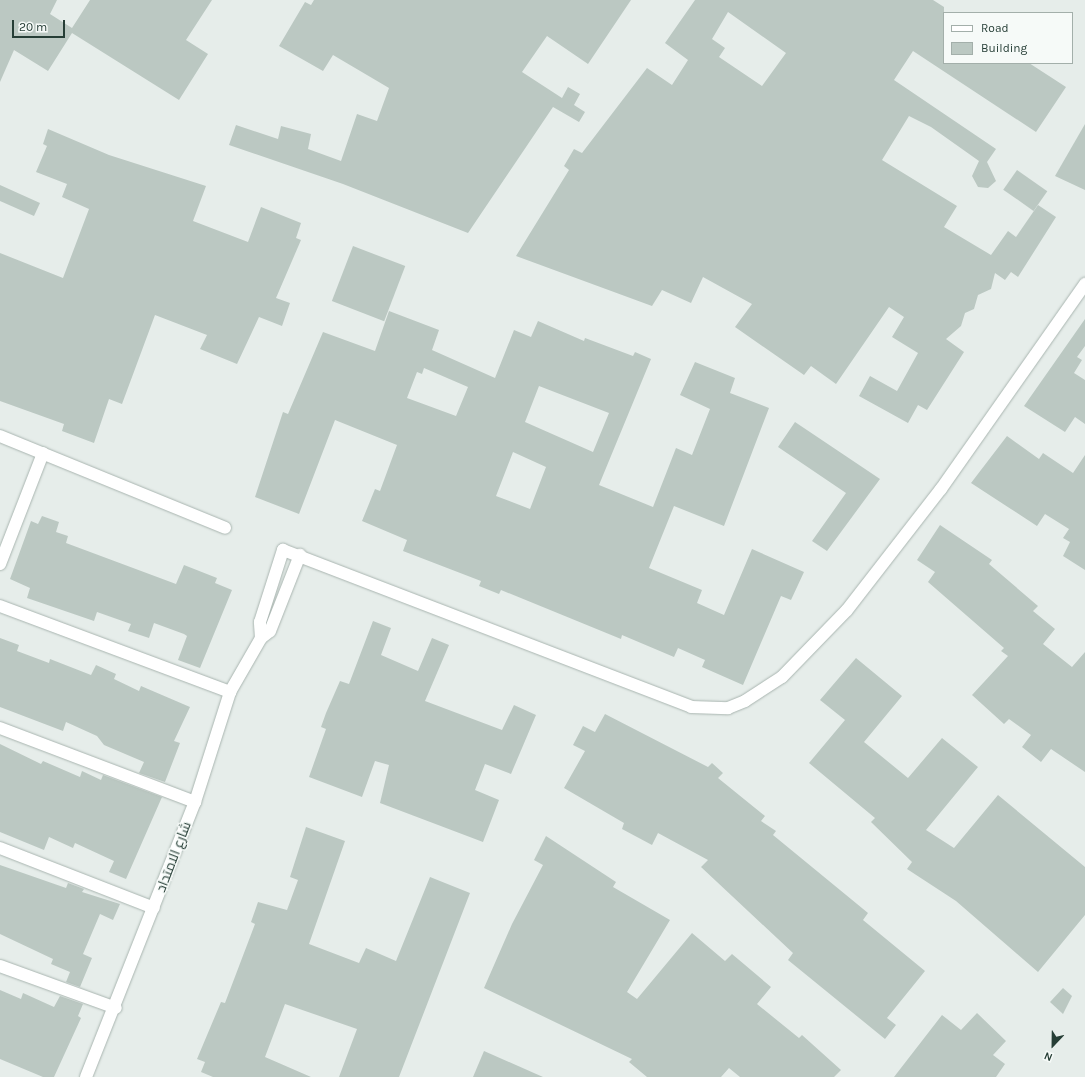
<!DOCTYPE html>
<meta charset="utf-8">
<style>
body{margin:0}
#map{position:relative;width:1085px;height:1077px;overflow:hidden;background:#e6edea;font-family:Karla,Cairo,sans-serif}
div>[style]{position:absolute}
.building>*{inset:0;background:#bbc8c2;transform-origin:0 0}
.roads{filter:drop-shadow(0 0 1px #a9b5b0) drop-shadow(0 0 1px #a9b5b0)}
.street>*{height:12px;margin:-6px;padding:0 6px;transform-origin:6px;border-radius:6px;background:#fff}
.secondary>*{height:12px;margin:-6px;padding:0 6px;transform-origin:6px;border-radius:6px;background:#fff}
span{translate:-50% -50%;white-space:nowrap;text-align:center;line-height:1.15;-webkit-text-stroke:3px #f6faf8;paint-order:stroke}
.street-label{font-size:14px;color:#263e36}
.legend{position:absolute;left:943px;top:12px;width:130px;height:52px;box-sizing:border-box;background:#f6faf8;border:1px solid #a3afaa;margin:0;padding:5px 7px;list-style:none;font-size:12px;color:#263e36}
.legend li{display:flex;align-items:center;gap:8px;height:20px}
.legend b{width:20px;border:1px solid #a3afaa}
.north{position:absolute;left:1033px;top:1025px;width:40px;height:40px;-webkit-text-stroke:3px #f6faf8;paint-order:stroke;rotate:202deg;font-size:11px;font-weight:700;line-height:16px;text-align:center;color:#263e36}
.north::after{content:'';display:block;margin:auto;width:14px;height:18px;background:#263e36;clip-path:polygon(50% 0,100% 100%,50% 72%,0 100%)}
.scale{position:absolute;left:12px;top:20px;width:53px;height:18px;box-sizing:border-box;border:2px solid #263e36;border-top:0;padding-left:5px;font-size:12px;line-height:14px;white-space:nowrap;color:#263e36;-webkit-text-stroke:3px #f6faf8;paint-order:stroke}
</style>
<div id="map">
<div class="building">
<div style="clip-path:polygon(0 0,57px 0,50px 14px,72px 28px,90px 0,212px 0,186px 40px,208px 54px,179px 100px,72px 33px,48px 71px,14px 50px,0 82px)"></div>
<div style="clip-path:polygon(314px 0,631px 0,588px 64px,547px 36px,522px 72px,562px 98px,568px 87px,580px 94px,574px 105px,585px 112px,579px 122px,553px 107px,468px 233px,343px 184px,229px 145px,236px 125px,278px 139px,281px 126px,311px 134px,308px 149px,341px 161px,357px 114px,377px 121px,389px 88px,333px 55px,323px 71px,279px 46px,305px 2px,311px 5px)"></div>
<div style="clip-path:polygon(evenodd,695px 0,933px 0,944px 7px,944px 63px,1029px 63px,1066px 87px,1036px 132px,913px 51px,894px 80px,996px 149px,987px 162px,996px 181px,988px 188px,978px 187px,972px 176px,979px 161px,931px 127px,909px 116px,882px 160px,957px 206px,944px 227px,991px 255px,1008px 231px,1016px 237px,1038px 205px,1056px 217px,1018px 277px,1011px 272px,1005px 280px,995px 273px,991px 289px,978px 295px,974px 309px,965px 313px,961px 326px,946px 339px,964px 352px,927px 410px,918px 405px,908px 423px,859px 396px,870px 376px,897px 391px,918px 353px,892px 337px,904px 317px,889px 307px,836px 384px,811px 366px,804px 375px,735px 327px,752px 304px,703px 277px,691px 303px,662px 290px,652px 306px,516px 256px,569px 170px,564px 166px,574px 149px,582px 153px,647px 68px,672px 85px,688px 60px,665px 43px,695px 0,728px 12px,786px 53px,762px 86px,719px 57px,725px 48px,712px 39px,728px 12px)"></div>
<div style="clip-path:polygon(1085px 124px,1085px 190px,1055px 176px)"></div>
<div style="clip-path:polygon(48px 129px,109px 155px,206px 186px,193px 221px,248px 242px,261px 207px,301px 223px,296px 238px,301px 240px,276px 298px,290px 303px,282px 326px,259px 317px,237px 364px,200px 349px,207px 335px,155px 315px,122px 404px,109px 399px,94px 443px,62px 431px,64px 424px,0 401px,0 253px,63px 278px,89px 209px,62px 197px,67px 184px,36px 172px,47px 146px,43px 144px)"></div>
<div style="left:1017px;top:170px;width:37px;height:24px;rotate:35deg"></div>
<div style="clip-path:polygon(0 185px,40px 203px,34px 216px,0 201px)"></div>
<div style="left:353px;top:246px;width:56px;height:59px;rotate:21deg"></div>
<div style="clip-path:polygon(evenodd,389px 311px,439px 330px,432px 350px,495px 378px,514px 330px,531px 337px,538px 321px,584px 341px,585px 338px,633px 356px,635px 352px,651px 359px,599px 485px,653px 507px,676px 448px,692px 455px,710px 409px,680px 395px,695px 362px,735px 378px,730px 393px,769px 408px,724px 526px,674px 506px,649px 568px,702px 590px,697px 603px,724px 615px,752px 549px,804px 572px,791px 600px,781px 596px,743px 685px,702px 667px,705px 660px,678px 648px,674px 657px,622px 635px,621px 639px,501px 590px,499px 594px,479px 586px,481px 581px,403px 551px,407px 540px,362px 521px,375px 489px,380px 491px,397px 445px,335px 420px,299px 514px,255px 497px,283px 412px,288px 414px,323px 332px,375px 351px,389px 311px,424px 368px,468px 387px,456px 416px,407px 398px,417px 372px,422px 374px,424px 368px,389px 311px,539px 386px,609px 413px,593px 452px,525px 422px,539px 386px,389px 311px,513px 452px,546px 467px,530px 509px,496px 496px,513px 452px)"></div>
<div style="clip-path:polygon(1085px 319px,1085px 346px,1077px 357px,1082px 360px,1074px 373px,1085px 380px,1085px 424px,1075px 417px,1065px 432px,1024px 406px)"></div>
<div style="clip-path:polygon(795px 422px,880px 479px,827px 551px,812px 541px,846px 493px,778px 447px)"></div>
<div style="clip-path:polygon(1007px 436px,1039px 459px,1043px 453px,1073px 473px,1085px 455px,1085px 570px,1063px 556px,1070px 542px,1063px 538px,1069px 529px,1045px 514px,1037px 526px,971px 483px)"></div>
<div style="clip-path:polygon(42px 516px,59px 522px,56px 532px,68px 536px,66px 543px,176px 584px,184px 565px,217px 578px,215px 583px,232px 590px,200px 668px,178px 660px,187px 636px,184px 634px,154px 623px,149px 638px,128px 631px,131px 624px,97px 612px,94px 621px,27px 598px,30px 588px,10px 579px,31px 521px,38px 524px)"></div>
<div style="clip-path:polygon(940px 525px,992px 560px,989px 564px,1038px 606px,1033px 611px,1055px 629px,1043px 644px,1072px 667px,1085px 652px,1085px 772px,1051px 749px,1041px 762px,1022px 747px,1031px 735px,1009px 719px,1004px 724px,972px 695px,1008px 656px,1001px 651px,1004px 648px,928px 582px,935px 572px,917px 560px)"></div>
<div style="clip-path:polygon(373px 621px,391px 628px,381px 655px,418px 671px,432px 638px,449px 645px,425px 701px,502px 730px,514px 705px,536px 715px,511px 774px,485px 764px,475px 790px,499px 800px,483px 842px,380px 803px,389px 765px,375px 761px,362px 797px,309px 777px,326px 729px,321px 727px,326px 713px,340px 681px,349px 684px)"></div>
<div style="clip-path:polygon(0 638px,19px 645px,17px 651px,49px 663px,50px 659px,91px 675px,96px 665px,116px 674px,114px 679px,139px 691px,141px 686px,190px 707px,174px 741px,180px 743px,165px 782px,139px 773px,144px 762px,104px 745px,97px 736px,66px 722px,63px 731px,0 707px)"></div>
<div style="clip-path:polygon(856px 658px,902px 696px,864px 742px,908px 778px,942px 738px,978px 767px,926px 830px,954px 848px,998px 795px,1085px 867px,1085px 915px,1038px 972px,956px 901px,907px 869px,912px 862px,871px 822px,875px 818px,809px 763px,845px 720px,820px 700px)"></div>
<div style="clip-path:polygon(605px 714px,708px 767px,712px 763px,723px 773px,718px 778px,765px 816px,761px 821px,776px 831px,773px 835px,868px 913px,863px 920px,925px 971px,887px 1018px,896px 1025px,885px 1039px,788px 960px,793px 953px,701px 867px,708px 860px,658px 833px,652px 845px,622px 829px,624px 823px,564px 788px,585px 751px,573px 745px,583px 726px,595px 732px)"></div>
<div style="clip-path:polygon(0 744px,41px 764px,43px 761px,80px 777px,82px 771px,101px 780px,103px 775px,162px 797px,126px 879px,109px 872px,114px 861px,75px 843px,73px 848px,49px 837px,44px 850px,0 832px)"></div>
<div style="clip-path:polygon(306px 827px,345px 841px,309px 944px,359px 963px,366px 948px,396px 961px,430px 877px,470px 893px,399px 1077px,339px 1077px,357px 1029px,285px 1004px,265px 1057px,311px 1077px,213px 1077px,201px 1072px,205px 1062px,197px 1059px,221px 1002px,225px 1003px,255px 924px,251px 922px,258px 902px,287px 910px,298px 880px,290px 877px)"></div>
<div style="clip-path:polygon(546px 836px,616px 882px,613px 887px,670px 920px,627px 992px,637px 999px,692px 933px,725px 961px,732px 954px,771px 987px,757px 1004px,799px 1038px,802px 1035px,841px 1070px,834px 1077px,740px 1077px,729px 1068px,721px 1077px,647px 1077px,629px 1062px,632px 1059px,484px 988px,512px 924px,543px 865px,534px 860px)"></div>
<div style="clip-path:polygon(0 865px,66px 888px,68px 883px,84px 889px,82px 892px,120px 904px,113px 920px,100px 914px,83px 954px,92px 958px,80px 987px,66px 982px,70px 972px,51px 964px,53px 959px,0 934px)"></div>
<div style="clip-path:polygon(1063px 988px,1072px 996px,1063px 1014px,1050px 1002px)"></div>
<div style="clip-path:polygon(0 990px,21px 999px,23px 993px,54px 1007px,60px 996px,83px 1004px,78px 1016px,81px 1018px,54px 1077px,43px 1077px,0 1059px)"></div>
<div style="clip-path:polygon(977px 1013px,1006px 1041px,993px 1055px,1005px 1064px,996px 1077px,894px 1077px,942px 1015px,961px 1030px)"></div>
<div style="clip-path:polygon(484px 1051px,543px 1077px,473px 1077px)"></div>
</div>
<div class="roads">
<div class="street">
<div style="left:0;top:564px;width:119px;rotate:-68.8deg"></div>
<div style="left:0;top:606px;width:246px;rotate:20.5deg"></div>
<div style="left:0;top:728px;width:209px;rotate:20.8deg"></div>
<div style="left:0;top:848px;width:165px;rotate:21.3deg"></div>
<div style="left:0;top:966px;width:123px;rotate:19.9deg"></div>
</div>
<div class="secondary">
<div style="left:0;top:436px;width:243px;rotate:22.2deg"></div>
<div style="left:261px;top:638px;width:16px;rotate:-94deg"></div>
<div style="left:260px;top:622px;width:76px;rotate:-72.3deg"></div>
<div style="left:283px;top:550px;width:437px;rotate:21deg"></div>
<div style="left:691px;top:707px;width:37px;rotate:2deg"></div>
<div style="left:728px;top:708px;width:18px;rotate:-22deg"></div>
<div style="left:745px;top:701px;width:44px;rotate:-33deg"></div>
<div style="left:782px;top:677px;width:93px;rotate:-45.9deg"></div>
<div style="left:847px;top:610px;width:153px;rotate:-52.2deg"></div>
<div style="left:941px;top:489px;width:251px;rotate:-54.9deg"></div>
<div style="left:86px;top:1077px;width:296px;rotate:-68.4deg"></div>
<div style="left:195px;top:802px;width:115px;rotate:-72.3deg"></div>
<div style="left:230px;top:692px;width:62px;rotate:-60.1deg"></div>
<div style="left:261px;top:638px;width:11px;rotate:-38deg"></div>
<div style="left:270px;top:631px;width:82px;rotate:-68.5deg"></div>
</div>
</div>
<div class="street-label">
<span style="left:174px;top:857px;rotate:-69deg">شارع الامتداد</span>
</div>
<ul class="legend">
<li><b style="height:5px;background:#fff"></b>Road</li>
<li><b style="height:11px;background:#bbc8c2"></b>Building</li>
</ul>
<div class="north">N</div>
<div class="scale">20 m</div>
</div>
